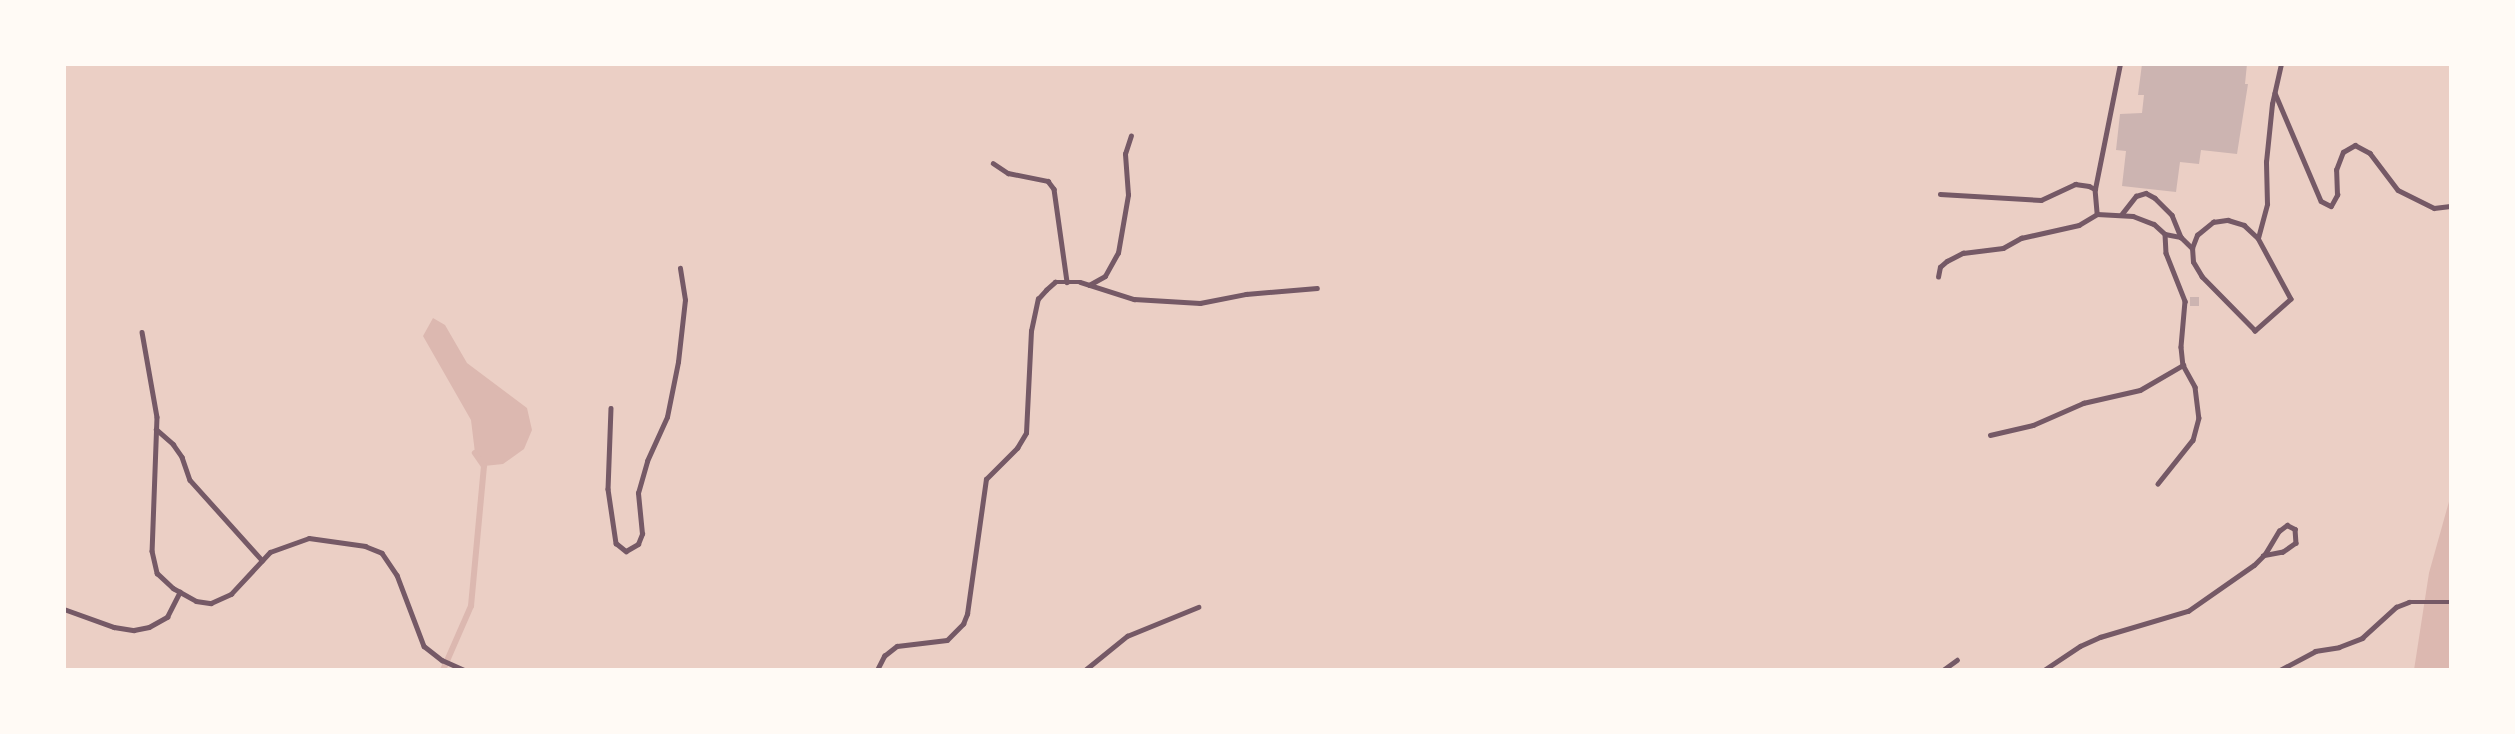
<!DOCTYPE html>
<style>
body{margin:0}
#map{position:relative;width:2515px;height:734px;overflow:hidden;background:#f7e1d7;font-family:"Sofia Sans Condensed",sans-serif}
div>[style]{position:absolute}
.green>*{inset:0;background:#ebcfc5;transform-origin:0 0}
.water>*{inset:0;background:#dcb8b0}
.stream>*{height:6px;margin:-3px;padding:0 3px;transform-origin:3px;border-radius:3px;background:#dcb8b0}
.building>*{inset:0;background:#ccb4b1;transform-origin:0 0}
.service>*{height:4.5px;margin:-2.25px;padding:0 2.25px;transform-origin:2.25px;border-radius:2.25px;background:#755966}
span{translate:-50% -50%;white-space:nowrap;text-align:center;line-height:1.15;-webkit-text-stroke:4.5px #fffaf5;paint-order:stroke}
.frame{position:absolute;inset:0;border:66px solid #fffaf5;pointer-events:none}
</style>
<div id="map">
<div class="green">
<div style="left:64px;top:65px;width:2386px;height:604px"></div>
</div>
<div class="water">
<div style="clip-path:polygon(433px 318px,445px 325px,467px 363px,527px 408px,532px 430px,524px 449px,503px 464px,484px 466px,475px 453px,471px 420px,423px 336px)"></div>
<div style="clip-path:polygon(2450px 498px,2449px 669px,2414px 670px,2429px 573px)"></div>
</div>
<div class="stream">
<div style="left:443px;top:670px;width:70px;rotate:-66.4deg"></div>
<div style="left:471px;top:606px;width:141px;rotate:-84.7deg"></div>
<div style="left:484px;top:466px;width:16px;rotate:-125deg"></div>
</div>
<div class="building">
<div style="clip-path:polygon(2142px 64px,2247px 64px,2245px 84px,2248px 84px,2237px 154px,2201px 150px,2199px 164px,2180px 162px,2176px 192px,2122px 186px,2126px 151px,2116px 150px,2120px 114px,2142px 113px,2144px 95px,2138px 95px)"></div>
<div style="left:2190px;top:297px;width:9px;height:9px"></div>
</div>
<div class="service">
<div style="left:2275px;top:93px;width:117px;rotate:66.9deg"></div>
<div style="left:2321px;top:201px;width:11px;rotate:27deg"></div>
<div style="left:2331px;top:206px;width:13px;rotate:-61deg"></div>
<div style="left:2337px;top:195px;width:25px;rotate:-92deg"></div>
<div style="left:2336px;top:170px;width:19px;rotate:-69deg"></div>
<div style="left:2343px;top:152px;width:14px;rotate:-30deg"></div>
<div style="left:2355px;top:145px;width:17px;rotate:28deg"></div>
<div style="left:2370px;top:153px;width:46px;rotate:52.9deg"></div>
<div style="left:2398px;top:190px;width:40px;rotate:26.6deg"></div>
<div style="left:2434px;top:208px;width:16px;rotate:-7deg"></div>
<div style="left:993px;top:163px;width:18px;rotate:34deg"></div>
<div style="left:1008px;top:173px;width:41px;rotate:11.3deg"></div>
<div style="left:1048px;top:181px;width:10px;rotate:53deg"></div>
<div style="left:1054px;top:189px;width:94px;rotate:82deg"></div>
<div style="left:2095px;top:189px;width:127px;rotate:-78.7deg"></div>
<div style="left:1940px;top:194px;width:101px;rotate:3.4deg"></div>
<div style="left:2041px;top:200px;width:38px;rotate:-25deg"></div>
<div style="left:2075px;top:184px;width:14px;rotate:8deg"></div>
<div style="left:2089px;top:186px;width:7px;rotate:27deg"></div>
<div style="left:2095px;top:189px;width:25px;rotate:85deg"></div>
<div style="left:2121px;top:215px;width:24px;rotate:-52deg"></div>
<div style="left:2136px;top:196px;width:10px;rotate:-17deg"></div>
<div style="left:2146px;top:193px;width:10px;rotate:29deg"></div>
<div style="left:2155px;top:198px;width:24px;rotate:45deg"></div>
<div style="left:2172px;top:215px;width:24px;rotate:68deg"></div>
<div style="left:2228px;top:220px;width:17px;rotate:17deg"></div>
<div style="left:2244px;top:225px;width:19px;rotate:43deg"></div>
<div style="left:2258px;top:238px;width:69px;rotate:61.6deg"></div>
<div style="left:2291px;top:299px;width:48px;rotate:138.4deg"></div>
<div style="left:2255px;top:331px;width:76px;rotate:-134.5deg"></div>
<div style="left:2202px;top:277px;width:17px;rotate:-121deg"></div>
<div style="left:2193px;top:262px;width:14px;rotate:-94deg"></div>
<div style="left:2192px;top:248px;width:14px;rotate:-69deg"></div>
<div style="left:2197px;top:235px;width:21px;rotate:-39deg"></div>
<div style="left:2213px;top:222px;width:15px;rotate:-8deg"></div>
<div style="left:2165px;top:234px;width:16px;rotate:11deg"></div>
<div style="left:2181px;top:237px;width:16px;rotate:45deg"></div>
<div style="left:2258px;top:238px;width:35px;rotate:-75deg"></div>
<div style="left:2267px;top:204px;width:42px;rotate:-91.4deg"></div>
<div style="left:2266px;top:162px;width:58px;rotate:-84.1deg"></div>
<div style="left:2272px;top:104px;width:41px;rotate:-77.3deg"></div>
<div style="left:1938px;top:277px;width:10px;rotate:-79deg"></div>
<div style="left:1940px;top:267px;width:9px;rotate:-41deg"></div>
<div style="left:1947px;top:261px;width:18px;rotate:-27deg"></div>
<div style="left:1963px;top:253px;width:40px;rotate:-7.1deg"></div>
<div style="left:2003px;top:248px;width:21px;rotate:-29deg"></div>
<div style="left:2021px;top:238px;width:59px;rotate:-12.6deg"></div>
<div style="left:2079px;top:225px;width:21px;rotate:-31deg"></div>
<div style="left:2097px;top:214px;width:36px;rotate:3deg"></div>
<div style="left:2133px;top:216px;width:22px;rotate:21deg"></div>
<div style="left:2154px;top:224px;width:15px;rotate:42deg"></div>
<div style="left:2165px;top:234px;width:19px;rotate:87deg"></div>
<div style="left:2166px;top:253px;width:52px;rotate:68.4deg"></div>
<div style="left:2185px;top:301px;width:46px;rotate:95deg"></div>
<div style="left:2181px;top:347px;width:18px;rotate:84deg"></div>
<div style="left:2183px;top:365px;width:25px;rotate:61deg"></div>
<div style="left:2195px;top:387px;width:31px;rotate:83deg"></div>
<div style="left:2199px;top:418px;width:23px;rotate:105deg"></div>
<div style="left:2193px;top:440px;width:56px;rotate:128.5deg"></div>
<div style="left:1089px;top:285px;width:18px;rotate:-29deg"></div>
<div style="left:1105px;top:276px;width:26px;rotate:-61deg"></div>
<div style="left:1118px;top:253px;width:59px;rotate:-80.2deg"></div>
<div style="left:1128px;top:195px;width:41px;rotate:-94.2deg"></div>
<div style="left:1125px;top:154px;width:19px;rotate:-72deg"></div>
<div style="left:142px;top:332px;width:86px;rotate:80deg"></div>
<div style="left:157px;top:417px;width:134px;rotate:92.1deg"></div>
<div style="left:152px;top:551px;width:23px;rotate:77deg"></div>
<div style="left:157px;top:573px;width:22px;rotate:43deg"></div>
<div style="left:173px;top:588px;width:26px;rotate:29deg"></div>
<div style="left:196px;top:601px;width:15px;rotate:8deg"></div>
<div style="left:211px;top:603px;width:22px;rotate:-24deg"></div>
<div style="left:231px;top:594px;width:57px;rotate:-47.1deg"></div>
<div style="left:270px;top:552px;width:41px;rotate:-19.7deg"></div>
<div style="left:309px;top:538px;width:57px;rotate:8.1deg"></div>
<div style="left:365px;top:546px;width:18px;rotate:22deg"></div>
<div style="left:382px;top:553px;width:27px;rotate:56deg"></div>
<div style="left:397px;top:575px;width:76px;rotate:69.2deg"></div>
<div style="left:424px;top:646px;width:23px;rotate:38deg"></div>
<div style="left:442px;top:660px;width:24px;rotate:24deg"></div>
<div style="left:611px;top:408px;width:81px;rotate:92.1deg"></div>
<div style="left:608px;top:489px;width:55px;rotate:81.6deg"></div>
<div style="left:616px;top:543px;width:13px;rotate:39deg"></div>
<div style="left:626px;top:551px;width:14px;rotate:-30deg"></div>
<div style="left:638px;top:544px;width:11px;rotate:-68deg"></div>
<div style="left:642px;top:534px;width:41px;rotate:-95.6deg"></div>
<div style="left:638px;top:493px;width:33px;rotate:-74deg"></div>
<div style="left:647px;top:461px;width:48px;rotate:-65.6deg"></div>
<div style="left:667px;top:417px;width:56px;rotate:-78.7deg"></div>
<div style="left:678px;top:362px;width:62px;rotate:-83.6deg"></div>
<div style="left:685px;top:300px;width:32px;rotate:-99deg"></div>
<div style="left:156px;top:429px;width:23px;rotate:41deg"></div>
<div style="left:173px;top:444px;width:16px;rotate:55deg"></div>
<div style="left:182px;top:457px;width:24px;rotate:71deg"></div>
<div style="left:190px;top:480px;width:108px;rotate:48deg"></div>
<div style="left:1990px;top:435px;width:44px;rotate:-13.1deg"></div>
<div style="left:2033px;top:425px;width:55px;rotate:-23.7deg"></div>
<div style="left:2083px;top:403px;width:58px;rotate:-12.8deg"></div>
<div style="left:2140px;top:390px;width:50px;rotate:-30.2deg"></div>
<div style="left:64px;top:609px;width:53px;rotate:19.8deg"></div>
<div style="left:114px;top:627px;width:20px;rotate:9deg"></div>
<div style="left:134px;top:630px;width:15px;rotate:-11deg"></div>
<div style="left:149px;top:627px;width:21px;rotate:-29deg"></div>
<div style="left:167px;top:617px;width:28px;rotate:-63deg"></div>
<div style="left:877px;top:670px;width:16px;rotate:-63deg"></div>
<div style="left:884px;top:656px;width:16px;rotate:-38deg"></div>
<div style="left:897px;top:646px;width:50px;rotate:-6.8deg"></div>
<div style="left:947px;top:640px;width:23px;rotate:-45deg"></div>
<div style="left:963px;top:624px;width:11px;rotate:-68deg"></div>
<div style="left:967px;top:614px;width:136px;rotate:-82deg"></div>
<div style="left:986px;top:479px;width:44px;rotate:-45deg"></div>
<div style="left:1017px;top:448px;width:17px;rotate:-59deg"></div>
<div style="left:1026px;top:433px;width:102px;rotate:-87.2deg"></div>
<div style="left:1031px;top:331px;width:33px;rotate:-78deg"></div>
<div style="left:1038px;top:299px;width:12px;rotate:-48deg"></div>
<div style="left:1046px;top:290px;width:12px;rotate:-42deg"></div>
<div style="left:1055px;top:282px;width:25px"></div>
<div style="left:1080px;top:282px;width:57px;rotate:17.5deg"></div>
<div style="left:1134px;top:299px;width:66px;rotate:3.5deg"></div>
<div style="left:1200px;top:303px;width:47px;rotate:-11.1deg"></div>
<div style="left:1246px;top:294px;width:71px;rotate:-4.8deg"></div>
<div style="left:1085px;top:670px;width:54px;rotate:-39deg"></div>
<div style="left:1127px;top:636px;width:77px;rotate:-22.2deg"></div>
<div style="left:1943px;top:670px;width:17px;rotate:-36deg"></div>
<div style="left:2044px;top:670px;width:43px;rotate:-33.7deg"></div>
<div style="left:2080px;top:646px;width:22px;rotate:-24deg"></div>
<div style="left:2100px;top:637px;width:92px;rotate:-16.5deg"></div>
<div style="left:2188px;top:611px;width:80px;rotate:-34.9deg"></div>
<div style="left:2254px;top:565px;width:16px;rotate:-45deg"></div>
<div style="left:2265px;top:554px;width:27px;rotate:-59deg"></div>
<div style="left:2279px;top:531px;width:10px;rotate:-37deg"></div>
<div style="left:2287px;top:525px;width:9px;rotate:27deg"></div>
<div style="left:2295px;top:529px;width:14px;rotate:86deg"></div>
<div style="left:2296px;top:543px;width:16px;rotate:145deg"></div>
<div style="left:2283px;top:552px;width:20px;rotate:169deg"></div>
<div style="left:2280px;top:670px;width:40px;rotate:-28deg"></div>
<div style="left:2315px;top:651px;width:24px;rotate:-9deg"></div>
<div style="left:2339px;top:647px;width:25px;rotate:-21deg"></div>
<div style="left:2362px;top:638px;width:46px;rotate:-42.4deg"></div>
<div style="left:2396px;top:607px;width:14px;rotate:-21deg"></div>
<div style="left:2409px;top:602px;width:41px"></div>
</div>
<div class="frame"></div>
</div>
